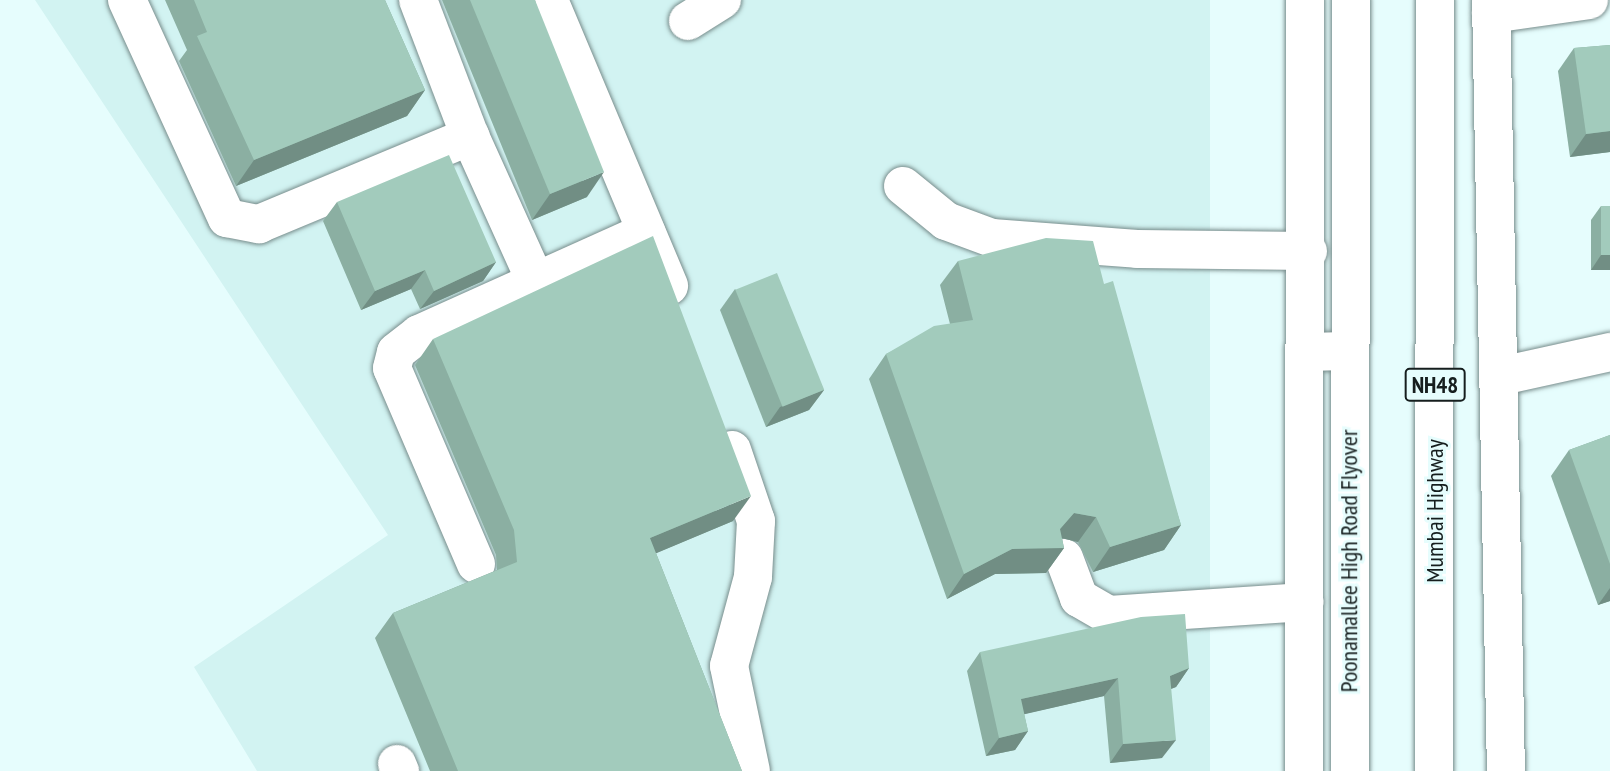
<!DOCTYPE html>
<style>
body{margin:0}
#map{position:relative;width:1610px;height:771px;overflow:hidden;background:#e6fdfd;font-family:"PT Sans Narrow",sans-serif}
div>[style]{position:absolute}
.built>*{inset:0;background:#d2f3f2}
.roads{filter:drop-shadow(0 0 2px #788d8c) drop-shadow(0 0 2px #788d8c)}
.minor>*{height:38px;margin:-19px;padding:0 19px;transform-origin:19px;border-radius:19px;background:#fff}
.highway>*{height:38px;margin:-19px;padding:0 19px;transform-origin:19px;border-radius:19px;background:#fff}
.wall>*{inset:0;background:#8bafa2}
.shaded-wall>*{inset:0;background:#718e84}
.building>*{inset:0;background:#a2cbbc;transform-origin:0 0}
span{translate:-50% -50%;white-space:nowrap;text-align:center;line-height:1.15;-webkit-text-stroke:6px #e6fdfd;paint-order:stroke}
.shield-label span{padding:2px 5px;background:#e6fdfd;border:2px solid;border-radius:5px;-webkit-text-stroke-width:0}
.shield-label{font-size:23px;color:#161e1e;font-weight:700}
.street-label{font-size:24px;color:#161e1e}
</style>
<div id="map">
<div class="built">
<div style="clip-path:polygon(35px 0,1210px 0,1210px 771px,257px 771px,194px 667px,388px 535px)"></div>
</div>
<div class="roads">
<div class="minor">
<div style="left:127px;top:0;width:240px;rotate:65.4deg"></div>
<div style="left:227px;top:218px;width:33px;rotate:11deg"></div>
<div style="left:259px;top:224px;width:229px;rotate:-22.6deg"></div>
<div style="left:418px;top:0;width:146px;rotate:69.1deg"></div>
<div style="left:470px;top:136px;width:160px;rotate:65.7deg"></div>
<div style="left:549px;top:0;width:310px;rotate:67.2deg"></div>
<div style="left:1491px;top:0;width:771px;rotate:88.89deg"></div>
<div style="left:1491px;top:14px;width:99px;rotate:-8.1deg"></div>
<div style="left:688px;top:21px;width:40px;rotate:-32deg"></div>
<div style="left:903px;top:186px;width:55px;rotate:39.1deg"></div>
<div style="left:946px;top:221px;width:49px;rotate:20.3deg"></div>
<div style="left:992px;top:238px;width:145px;rotate:4.3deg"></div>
<div style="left:1137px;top:249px;width:171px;rotate:0.7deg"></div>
<div style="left:1501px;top:376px;width:112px;rotate:-12.4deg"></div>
<div style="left:732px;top:450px;width:75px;rotate:71.3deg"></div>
<div style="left:756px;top:521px;width:56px;rotate:93.1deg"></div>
<div style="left:753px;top:577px;width:92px;rotate:105.1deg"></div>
<div style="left:729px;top:666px;width:107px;rotate:78.2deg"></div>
<div style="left:1064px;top:558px;width:43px;rotate:69.4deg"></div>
<div style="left:1079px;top:598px;width:34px;rotate:30deg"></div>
<div style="left:1109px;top:615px;width:196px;rotate:-3.8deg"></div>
<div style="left:476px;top:564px;width:213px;rotate:-113.2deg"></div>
<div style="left:392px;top:368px;width:16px;rotate:-76deg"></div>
<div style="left:396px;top:352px;width:29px;rotate:-38deg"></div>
<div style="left:419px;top:334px;width:249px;rotate:-24.2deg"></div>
<div style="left:397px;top:764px;width:8px;rotate:67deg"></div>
<div style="left:1304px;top:771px;width:771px;rotate:-89.93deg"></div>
</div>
<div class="highway">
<div style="left:1305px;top:352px;width:43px;rotate:-1.3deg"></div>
<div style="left:1350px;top:771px;width:771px;rotate:-89.93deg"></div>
<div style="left:1434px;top:771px;width:771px;rotate:-89.93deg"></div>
</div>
</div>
<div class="wall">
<div style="clip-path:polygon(165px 0,385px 0,425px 90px,407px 116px,236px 186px,179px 61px,187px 50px)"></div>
<div style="clip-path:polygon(442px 0,535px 0,587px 197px,532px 220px)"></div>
<div style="clip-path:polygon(1610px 45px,1610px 152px,1570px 157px,1558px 71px,1574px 48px)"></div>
<div style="clip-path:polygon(337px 202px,496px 262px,483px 281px,420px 309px,411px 289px,361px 310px,323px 221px)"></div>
<div style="clip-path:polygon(1601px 206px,1610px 270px,1591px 270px,1591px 220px)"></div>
<div style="clip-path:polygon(958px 261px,1104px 284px,1181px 525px,1164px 550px,1093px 572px,1078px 542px,1062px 538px,1064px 548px,1046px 573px,995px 574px,947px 599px,869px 379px,886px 354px,950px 324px,940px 285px)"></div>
<div style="clip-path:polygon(735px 289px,824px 390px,809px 410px,766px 427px,720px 310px)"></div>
<div style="clip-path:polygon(433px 339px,733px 521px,656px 553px,742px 771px,430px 771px,375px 638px,393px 613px,497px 570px,496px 555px,415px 365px)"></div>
<div style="clip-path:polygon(1610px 435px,1610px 601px,1598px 605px,1551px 476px,1569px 450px)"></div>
<div style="clip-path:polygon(980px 652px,1189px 668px,1176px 687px,1171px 689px,1162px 758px,1110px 763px,1104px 696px,1024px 714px,1028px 731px,1015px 750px,986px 756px,967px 671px)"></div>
</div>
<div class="shaded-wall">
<div style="clip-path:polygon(425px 90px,407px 116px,236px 186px,254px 160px)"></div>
<div style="clip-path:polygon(1610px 131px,1610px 152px,1570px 157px,1586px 134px)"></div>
<div style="clip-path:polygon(604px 172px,587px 197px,532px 220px,550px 194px)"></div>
<div style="clip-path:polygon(1601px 255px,1610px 255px,1610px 270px,1591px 270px)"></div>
<div style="clip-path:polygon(496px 262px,483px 281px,420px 309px,434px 291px)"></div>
<div style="clip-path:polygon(425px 270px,411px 289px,361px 310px,375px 291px)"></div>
<div style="clip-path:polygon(824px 390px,809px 410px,766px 427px,780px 407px)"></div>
<div style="clip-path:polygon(751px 496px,733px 521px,633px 563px,650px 538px)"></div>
<div style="clip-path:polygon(1074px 513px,1096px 517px,1078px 542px,1057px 537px,1064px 548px,1046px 573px,995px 574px,947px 599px,964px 574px,1012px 549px,1060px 529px)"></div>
<div style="clip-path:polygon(1181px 525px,1164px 550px,1093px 572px,1110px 547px)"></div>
<div style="clip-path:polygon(1610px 588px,1610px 601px,1598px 605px)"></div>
<div style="clip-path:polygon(1189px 668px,1176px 687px,1157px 694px,1170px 676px)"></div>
<div style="clip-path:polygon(1118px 678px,1104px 696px,1008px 718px,1021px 699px)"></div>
<div style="clip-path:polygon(1028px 731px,1015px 750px,986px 756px,999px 738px)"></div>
<div style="clip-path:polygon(1176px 740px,1162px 758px,1110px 763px,1123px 744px)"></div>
</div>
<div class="building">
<div style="clip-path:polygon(194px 0,385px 0,425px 90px,254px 160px,197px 36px,207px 32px)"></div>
<div style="clip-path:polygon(470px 0,535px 0,604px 172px,550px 194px)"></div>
<div style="clip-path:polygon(1610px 45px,1610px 131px,1586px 134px,1574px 48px)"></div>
<div style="clip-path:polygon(449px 155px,496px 262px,434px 291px,425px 270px,375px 291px,337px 202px)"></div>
<div style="left:1601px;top:206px;width:9px;height:49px"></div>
<div style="clip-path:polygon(653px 236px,751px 496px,650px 538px,742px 771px,458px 771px,393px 613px,517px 562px,514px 530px,433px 339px)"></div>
<div style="clip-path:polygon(1046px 238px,1093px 241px,1104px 284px,1113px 281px,1181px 525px,1110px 547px,1096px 517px,1074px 513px,1060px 529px,1064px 548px,1012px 549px,964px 574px,886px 354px,934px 326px,973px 320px,958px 261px)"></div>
<div style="left:777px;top:273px;width:126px;height:45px;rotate:68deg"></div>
<div style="clip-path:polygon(1610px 435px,1610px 564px,1569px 450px)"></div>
<div style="clip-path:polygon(1185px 614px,1189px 668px,1170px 676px,1176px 740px,1123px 744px,1118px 678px,1021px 699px,1028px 731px,999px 738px,980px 652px,1141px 617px)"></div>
</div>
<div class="shield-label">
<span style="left:1435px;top:385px">NH48</span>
</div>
<div class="street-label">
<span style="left:1435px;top:511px;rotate:-90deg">Mumbai Highway</span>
<span style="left:1349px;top:561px;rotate:-90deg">Poonamallee High Road Flyover</span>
</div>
</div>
